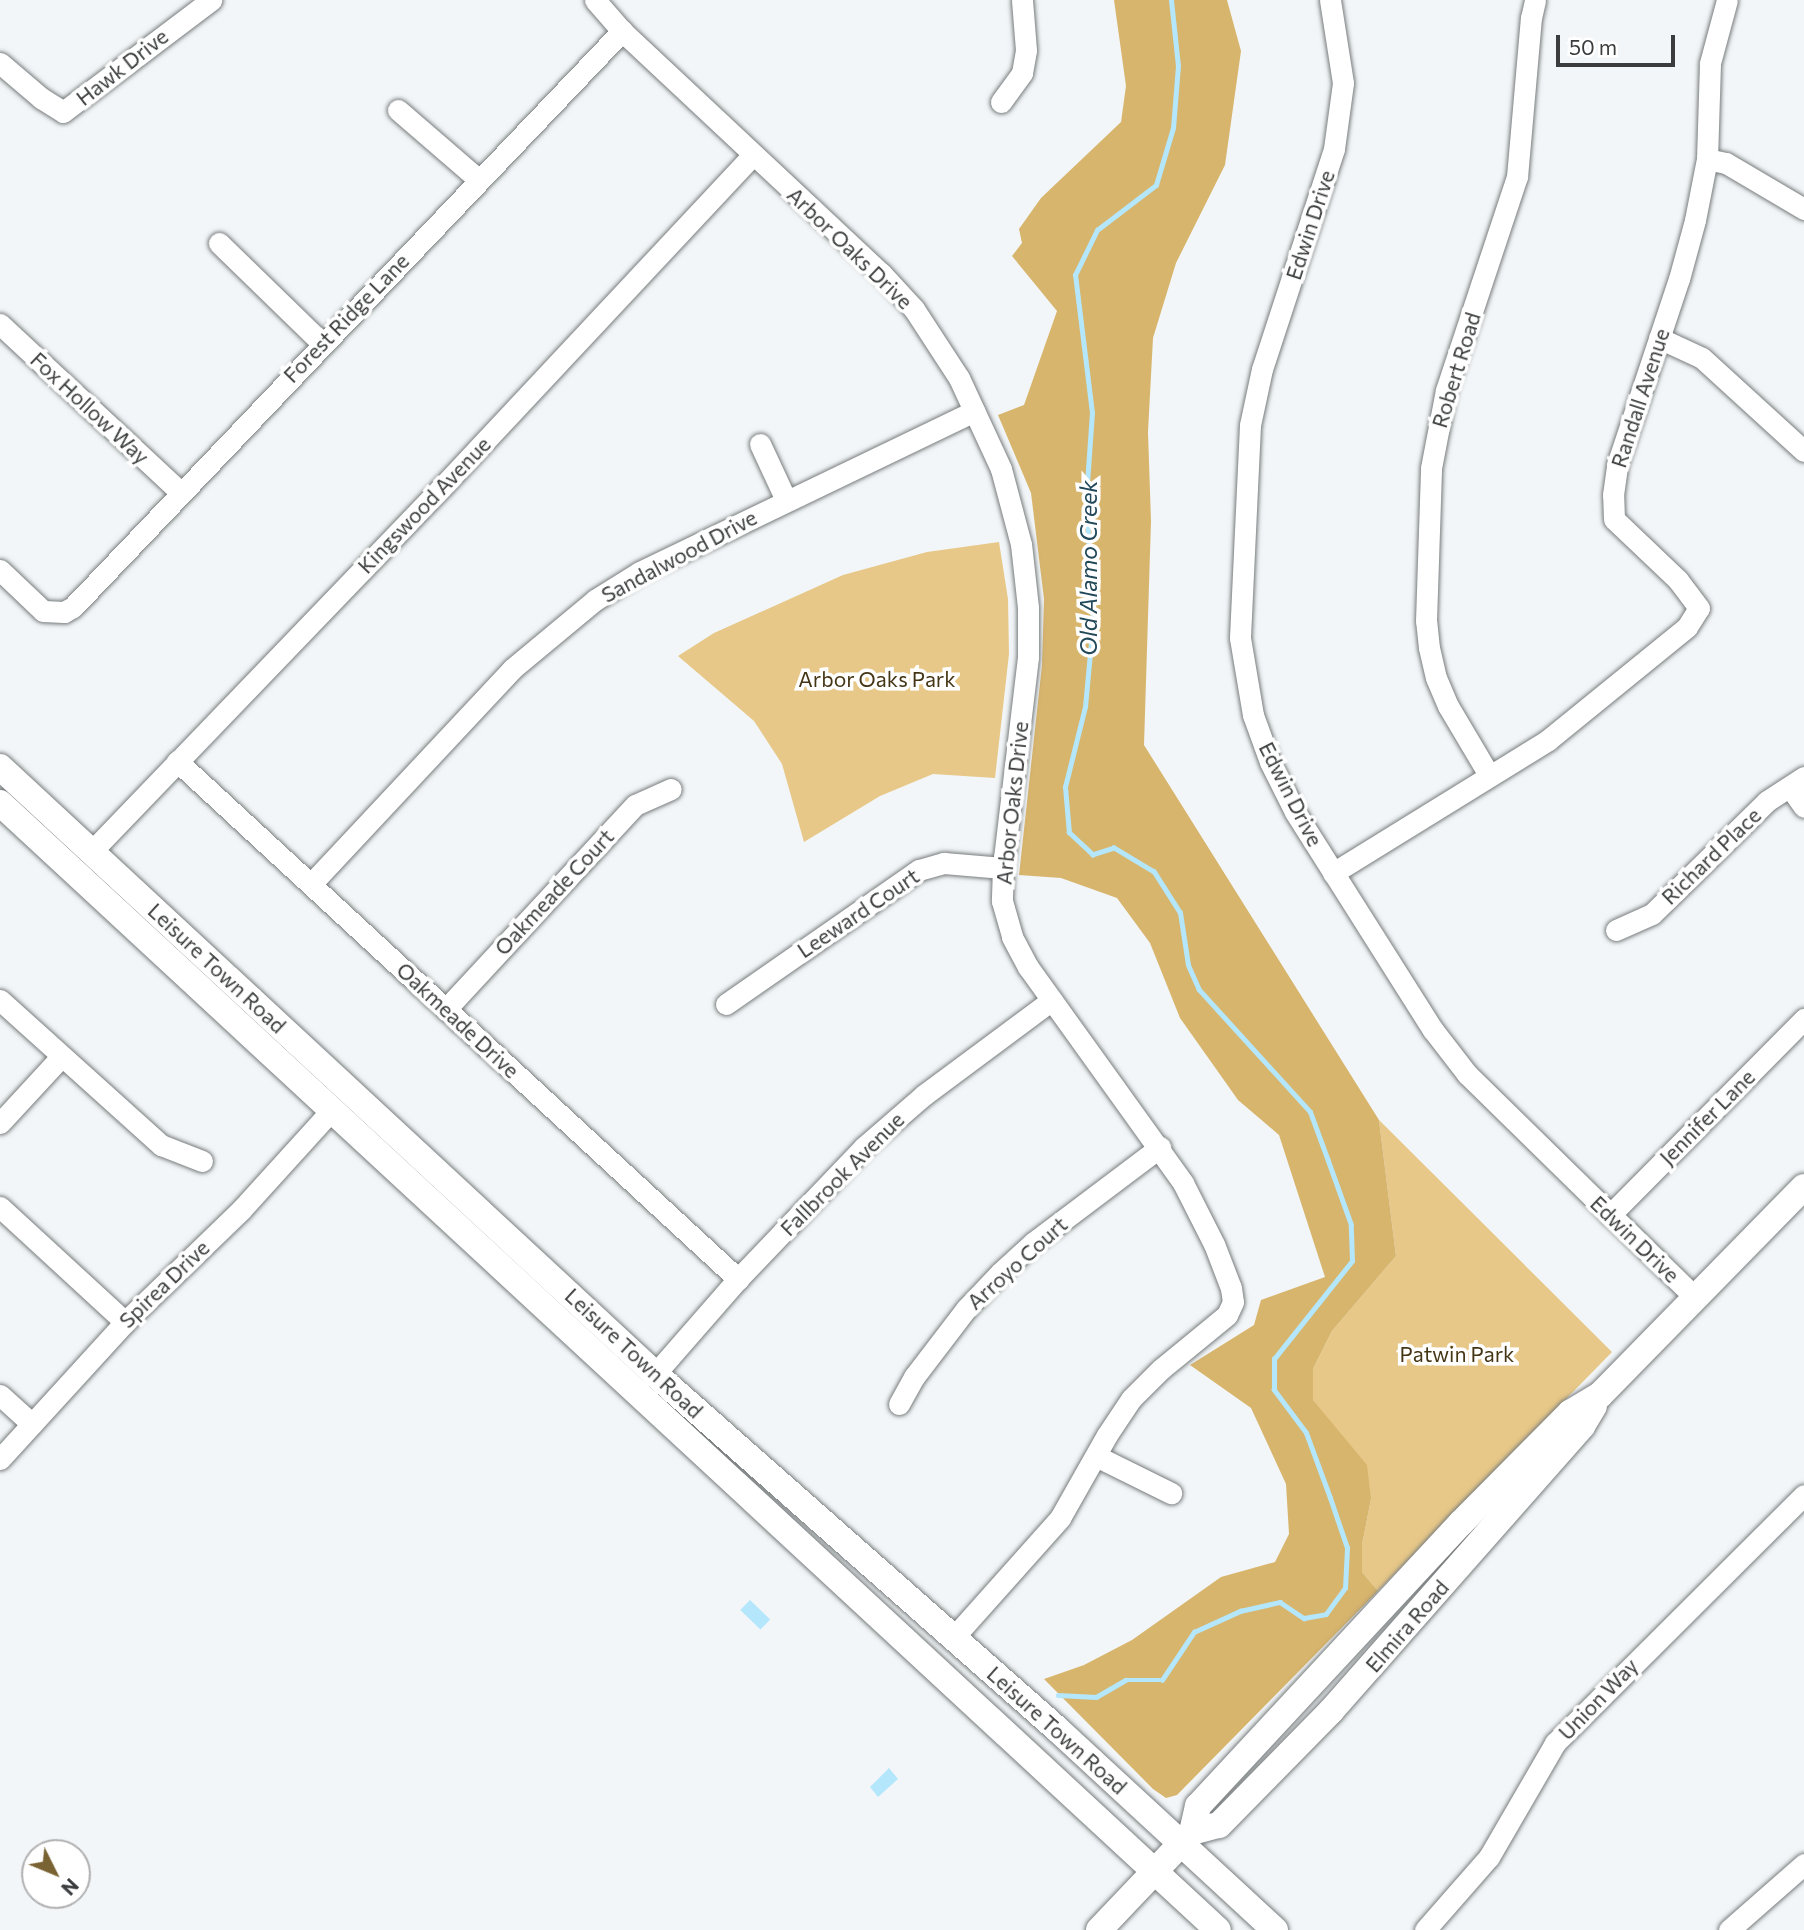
<!DOCTYPE html>
<style>
body{margin:0}
#map{position:relative;width:1804px;height:1930px;overflow:hidden;background:#f2f6f8;font-family:Commissioner,sans-serif}
div>[style]{position:absolute}
.green>*{inset:0;background:#e7c888}
.forest>*{inset:0;background:#d8b56d}
.water>*{inset:0;background:#b4e6fc;transform-origin:0 0}
.stream>*{height:4.5px;margin:-2.25px;padding:0 2.25px;transform-origin:2.25px;border-radius:2.25px;background:#b4e6fc}
.roads{filter:drop-shadow(0 0 2px #787c7d) drop-shadow(0 0 2px #787c7d)}
.minor>*{height:21px;margin:-10.5px;padding:0 10.5px;transform-origin:10.5px;border-radius:10.5px;background:#fff}
.major>*{height:26px;margin:-13px;padding:0 13px;transform-origin:13px;border-radius:13px;background:#fff}
span{translate:-50% -50%;white-space:nowrap;text-align:center;line-height:1.15;-webkit-text-stroke:7px #fff;paint-order:stroke}
.street-label{font-size:21px;color:#3b3c3d}
.park-label{font-size:21px;color:#443515}
.water-label{font-size:23px;color:#224959;font-style:italic}
.north{position:absolute;left:21px;top:1839px;width:70px;height:70px;box-sizing:border-box;background:#fff;border:2px solid #b1b1b1;border-radius:50%;rotate:133deg;font-size:19px;font-weight:700;line-height:28px;text-align:center;color:#3b3c3d}
.north::after{content:'';display:block;margin:auto;width:24px;height:32px;background:#7a6333;clip-path:polygon(50% 0,100% 100%,50% 72%,0 100%)}
.scale{position:absolute;left:1556px;top:35px;width:119px;height:32px;box-sizing:border-box;border:4px solid #3b3c3d;border-top:0;padding-left:9px;font-size:21px;line-height:24px;white-space:nowrap;color:#3b3c3d;-webkit-text-stroke:5px #fff;paint-order:stroke}
</style>
<div id="map">
<div class="green">
<div style="clip-path:polygon(999px 542px,1008px 599px,1009px 654px,995px 778px,933px 774px,880px 796px,804px 842px,782px 764px,754px 721px,678px 656px,714px 633px,843px 575px,927px 552px)"></div>
<div style="clip-path:polygon(1379px 1120px,1612px 1352px,1378px 1591px,1362px 1572px,1362px 1545px,1371px 1499px,1313px 1400px,1313px 1369px,1332px 1331px,1396px 1256px)"></div>
</div>
<div class="forest">
<div style="clip-path:polygon(1114px 0,1227px 0,1241px 51px,1225px 165px,1176px 263px,1153px 338px,1148px 432px,1151px 521px,1144px 745px,1379px 1120px,1396px 1256px,1332px 1331px,1313px 1369px,1313px 1400px,1367px 1465px,1371px 1499px,1362px 1545px,1362px 1572px,1378px 1591px,1177px 1795px,1166px 1798px,1153px 1789px,1044px 1679px,1084px 1665px,1132px 1640px,1221px 1577px,1275px 1562px,1289px 1534px,1286px 1484px,1251px 1408px,1190px 1365px,1254px 1325px,1261px 1300px,1325px 1277px,1279px 1135px,1238px 1100px,1180px 1018px,1150px 943px,1117px 898px,1061px 878px,1019px 875px,1042px 665px,1044px 599px,1031px 493px,998px 415px,1024px 405px,1057px 311px,1012px 256px,1022px 243px,1019px 229px,1041px 198px,1121px 122px,1126px 86px)"></div>
</div>
<div class="water">
<div style="left:750px;top:1600px;width:28px;height:14px;rotate:44deg"></div>
<div style="clip-path:polygon(889px 1768px,898px 1779px,878px 1797px,870px 1787px)"></div>
</div>
<div class="stream">
<div style="left:1058px;top:1695px;width:38px;rotate:3deg"></div>
<div style="left:1096px;top:1697px;width:34px;rotate:-30deg"></div>
<div style="left:1126px;top:1680px;width:36px"></div>
<div style="left:1162px;top:1680px;width:58px;rotate:-56.3deg"></div>
<div style="left:1194px;top:1632px;width:51px;rotate:-24.5deg"></div>
<div style="left:1240px;top:1611px;width:41px;rotate:-12.7deg"></div>
<div style="left:1280px;top:1602px;width:29px;rotate:34deg"></div>
<div style="left:1304px;top:1618px;width:22px;rotate:-10deg"></div>
<div style="left:1326px;top:1614px;width:32px;rotate:-54deg"></div>
<div style="left:1345px;top:1588px;width:40px;rotate:-87.1deg"></div>
<div style="left:1347px;top:1548px;width:53px;rotate:-108.8deg"></div>
<div style="left:1330px;top:1498px;width:69px;rotate:-110.3deg"></div>
<div style="left:1306px;top:1433px;width:54px;rotate:-126.7deg"></div>
<div style="left:1274px;top:1390px;width:31px;rotate:-90deg"></div>
<div style="left:1274px;top:1359px;width:125px;rotate:-51.5deg"></div>
<div style="left:1352px;top:1261px;width:36px;rotate:-92deg"></div>
<div style="left:1351px;top:1225px;width:68px;rotate:-109.8deg"></div>
<div style="left:1328px;top:1161px;width:52px;rotate:-110.2deg"></div>
<div style="left:1310px;top:1112px;width:165px;rotate:-132.3deg"></div>
<div style="left:1199px;top:990px;width:27px;rotate:-114deg"></div>
<div style="left:1188px;top:965px;width:53px;rotate:-98.7deg"></div>
<div style="left:1180px;top:913px;width:49px;rotate:-122.4deg"></div>
<div style="left:1154px;top:872px;width:47px;rotate:-149deg"></div>
<div style="left:1114px;top:848px;width:22px;rotate:162deg"></div>
<div style="left:1093px;top:855px;width:33px;rotate:-137deg"></div>
<div style="left:1069px;top:833px;width:46px;rotate:-95deg"></div>
<div style="left:1065px;top:787px;width:82px;rotate:-76deg"></div>
<div style="left:1085px;top:707px;width:86px;rotate:-84.7deg"></div>
<div style="left:1093px;top:621px;width:123px;rotate:-93.3deg"></div>
<div style="left:1086px;top:498px;width:85px;rotate:-86deg"></div>
<div style="left:1092px;top:413px;width:139px;rotate:-97deg"></div>
<div style="left:1075px;top:275px;width:50px;rotate:-63.9deg"></div>
<div style="left:1097px;top:230px;width:74px;rotate:-37.3deg"></div>
<div style="left:1156px;top:185px;width:59px;rotate:-73.4deg"></div>
<div style="left:1173px;top:128px;width:62px;rotate:-85.4deg"></div>
<div style="left:1178px;top:66px;width:66px;rotate:-96.1deg"></div>
</div>
<div class="roads">
<div class="minor">
<div style="left:595px;top:0;width:41px;rotate:48.9deg"></div>
<div style="left:622px;top:31px;width:354px;rotate:43.1deg"></div>
<div style="left:881px;top:273px;width:49px;rotate:47.5deg"></div>
<div style="left:914px;top:309px;width:82px;rotate:56.9deg"></div>
<div style="left:959px;top:378px;width:100px;rotate:65.2deg"></div>
<div style="left:1001px;top:469px;width:78px;rotate:75.1deg"></div>
<div style="left:1021px;top:544px;width:63px;rotate:83.7deg"></div>
<div style="left:1028px;top:607px;width:50px;rotate:90deg"></div>
<div style="left:1028px;top:657px;width:212px;rotate:96.8deg"></div>
<div style="left:1003px;top:868px;width:33px;rotate:92deg"></div>
<div style="left:1002px;top:901px;width:37px;rotate:74deg"></div>
<div style="left:1012px;top:937px;width:34px;rotate:62deg"></div>
<div style="left:1028px;top:967px;width:266px;rotate:54.3deg"></div>
<div style="left:1183px;top:1183px;width:68px;rotate:63.1deg"></div>
<div style="left:1214px;top:1244px;width:47px;rotate:68.9deg"></div>
<div style="left:1231px;top:1288px;width:14px;rotate:82deg"></div>
<div style="left:1233px;top:1302px;width:14px;rotate:115deg"></div>
<div style="left:1227px;top:1315px;width:85px;rotate:140.7deg"></div>
<div style="left:1161px;top:1369px;width:42px;rotate:135deg"></div>
<div style="left:1131px;top:1399px;width:43px;rotate:123.7deg"></div>
<div style="left:1107px;top:1435px;width:95px;rotate:119.5deg"></div>
<div style="left:1060px;top:1518px;width:159px;rotate:131.7deg"></div>
<div style="left:1330px;top:0;width:84px;rotate:81.1deg"></div>
<div style="left:1343px;top:83px;width:67px;rotate:97.8deg"></div>
<div style="left:1334px;top:149px;width:231px;rotate:108.1deg"></div>
<div style="left:1262px;top:369px;width:57px;rotate:102.1deg"></div>
<div style="left:1250px;top:425px;width:213px;rotate:92.7deg"></div>
<div style="left:1240px;top:638px;width:78px;rotate:80.4deg"></div>
<div style="left:1253px;top:715px;width:50px;rotate:70.1deg"></div>
<div style="left:1270px;top:762px;width:56px;rotate:63.4deg"></div>
<div style="left:1295px;top:812px;width:258px;rotate:57.7deg"></div>
<div style="left:1433px;top:1030px;width:56px;rotate:52.3deg"></div>
<div style="left:1467px;top:1074px;width:320px;rotate:44.4deg"></div>
<div style="left:0;top:63px;width:54px;rotate:40.5deg"></div>
<div style="left:41px;top:98px;width:26px;rotate:32deg"></div>
<div style="left:63px;top:112px;width:186px;rotate:-37.1deg"></div>
<div style="left:1001px;top:102px;width:36px;rotate:-54deg"></div>
<div style="left:1022px;top:73px;width:23px;rotate:-80deg"></div>
<div style="left:1026px;top:50px;width:50px;rotate:-94.6deg"></div>
<div style="left:398px;top:110px;width:106px;rotate:40.8deg"></div>
<div style="left:1707px;top:159px;width:19px;rotate:12deg"></div>
<div style="left:1726px;top:163px;width:91px;rotate:30.5deg"></div>
<div style="left:219px;top:243px;width:144px;rotate:44.2deg"></div>
<div style="left:0;top:324px;width:246px;rotate:43deg"></div>
<div style="left:1659px;top:338px;width:47px;rotate:24.9deg"></div>
<div style="left:1702px;top:358px;width:138px;rotate:42.4deg"></div>
<div style="left:760px;top:444px;width:62px;rotate:65.1deg"></div>
<div style="left:0;top:570px;width:59px;rotate:43.6deg"></div>
<div style="left:43px;top:611px;width:21px;rotate:3deg"></div>
<div style="left:64px;top:612px;width:10px;rotate:-29deg"></div>
<div style="left:73px;top:607px;width:796px;rotate:-46.37deg"></div>
<div style="left:177px;top:761px;width:764px;rotate:42.72deg"></div>
<div style="left:1489px;top:775px;width:80px;rotate:-120.7deg"></div>
<div style="left:1448px;top:706px;width:30px;rotate:-113deg"></div>
<div style="left:1436px;top:678px;width:31px;rotate:-103deg"></div>
<div style="left:1429px;top:648px;width:27px;rotate:-96deg"></div>
<div style="left:1426px;top:621px;width:153px;rotate:-88.1deg"></div>
<div style="left:1431px;top:468px;width:79px;rotate:-79.1deg"></div>
<div style="left:1446px;top:390px;width:225px;rotate:-71.6deg"></div>
<div style="left:1517px;top:177px;width:160px;rotate:-85deg"></div>
<div style="left:1531px;top:18px;width:18px;rotate:-77deg"></div>
<div style="left:1790px;top:787px;width:24px;rotate:55deg"></div>
<div style="left:91px;top:852px;width:508px;rotate:-46.12deg"></div>
<div style="left:443px;top:486px;width:453px;rotate:-46.9deg"></div>
<div style="left:1333px;top:873px;width:253px;rotate:-31.7deg"></div>
<div style="left:1548px;top:740px;width:179px;rotate:-39.1deg"></div>
<div style="left:1687px;top:627px;width:22px;rotate:-58deg"></div>
<div style="left:1699px;top:608px;width:35px;rotate:-127deg"></div>
<div style="left:1678px;top:580px;width:88px;rotate:-136.4deg"></div>
<div style="left:1614px;top:519px;width:24px;rotate:-92deg"></div>
<div style="left:1613px;top:495px;width:30px;rotate:-82deg"></div>
<div style="left:1617px;top:465px;width:196px;rotate:-71.6deg"></div>
<div style="left:1679px;top:279px;width:61px;rotate:-74.8deg"></div>
<div style="left:1695px;top:220px;width:62px;rotate:-78.9deg"></div>
<div style="left:1707px;top:159px;width:96px;rotate:-88.2deg"></div>
<div style="left:1710px;top:63px;width:65px;rotate:-74.9deg"></div>
<div style="left:311px;top:884px;width:294px;rotate:-46.9deg"></div>
<div style="left:512px;top:669px;width:108px;rotate:-39.7deg"></div>
<div style="left:595px;top:600px;width:53px;rotate:-31.9deg"></div>
<div style="left:640px;top:572px;width:371px;rotate:-25.7deg"></div>
<div style="left:1616px;top:930px;width:39px;rotate:-24deg"></div>
<div style="left:1652px;top:914px;width:161px;rotate:-44.5deg"></div>
<div style="left:1767px;top:801px;width:44px;rotate:-33deg"></div>
<div style="left:0;top:1000px;width:217px;rotate:42deg"></div>
<div style="left:161px;top:1145px;width:44px;rotate:21.3deg"></div>
<div style="left:726px;top:1004px;width:235px;rotate:-34.8deg"></div>
<div style="left:919px;top:870px;width:26px;rotate:-16deg"></div>
<div style="left:944px;top:863px;width:59px;rotate:4.8deg"></div>
<div style="left:446px;top:1009px;width:278px;rotate:-47.2deg"></div>
<div style="left:635px;top:805px;width:39px;rotate:-24deg"></div>
<div style="left:0;top:1123px;width:90px;rotate:-47.3deg"></div>
<div style="left:0;top:1207px;width:170px;rotate:42.6deg"></div>
<div style="left:1610px;top:1215px;width:276px;rotate:-45.3deg"></div>
<div style="left:655px;top:1374px;width:126px;rotate:-48.9deg"></div>
<div style="left:738px;top:1279px;width:182px;rotate:-46.3deg"></div>
<div style="left:864px;top:1147px;width:79px;rotate:-40.9deg"></div>
<div style="left:924px;top:1095px;width:159px;rotate:-36.6deg"></div>
<div style="left:0;top:1395px;width:43px;rotate:42.2deg"></div>
<div style="left:899px;top:1404px;width:31px;rotate:-61deg"></div>
<div style="left:914px;top:1377px;width:86px;rotate:-52.6deg"></div>
<div style="left:966px;top:1309px;width:50px;rotate:-46.6deg"></div>
<div style="left:1000px;top:1273px;width:46px;rotate:-42.4deg"></div>
<div style="left:1034px;top:1242px;width:158px;rotate:-37deg"></div>
<div style="left:1096px;top:1456px;width:84px;rotate:26.3deg"></div>
<div style="left:0;top:1459px;width:185px;rotate:-47.6deg"></div>
<div style="left:125px;top:1322px;width:161px;rotate:-44deg"></div>
<div style="left:241px;top:1210px;width:132px;rotate:-47.8deg"></div>
<div style="left:1425px;top:1930px;width:97px;rotate:-48.8deg"></div>
<div style="left:1489px;top:1857px;width:132px;rotate:-59.9deg"></div>
<div style="left:1555px;top:1743px;width:351px;rotate:-44.9deg"></div>
<div style="left:1729px;top:1930px;width:100px;rotate:-41.3deg"></div>
</div>
<div class="major">
<div style="left:0;top:767px;width:893px;rotate:42.82deg"></div>
<div style="left:655px;top:1374px;width:535px;rotate:41.44deg"></div>
<div style="left:1056px;top:1728px;width:298px;rotate:42.7deg"></div>
<div style="left:0;top:803px;width:1659px;rotate:42.78deg"></div>
<div style="left:1192px;top:1832px;width:28px;rotate:-15deg"></div>
<div style="left:1219px;top:1825px;width:160px;rotate:-45.5deg"></div>
<div style="left:1331px;top:1711px;width:380px;rotate:-48.6deg"></div>
<div style="left:1582px;top:1426px;width:23px;rotate:-59deg"></div>
<div style="left:1099px;top:1930px;width:135px;rotate:-46.5deg"></div>
<div style="left:1192px;top:1832px;width:27px;rotate:-77deg"></div>
<div style="left:1198px;top:1806px;width:386px;rotate:-47.1deg"></div>
<div style="left:1461px;top:1523px;width:155px;rotate:-45.3deg"></div>
<div style="left:1570px;top:1413px;width:35px;rotate:-31deg"></div>
<div style="left:1600px;top:1395px;width:291px;rotate:-45.6deg"></div>
</div>
</div>
<div class="street-label">
<span style="left:122px;top:67px;rotate:-38deg">Hawk Drive</span>
<span style="left:1310px;top:225px;rotate:-72deg">Edwin Drive</span>
<span style="left:850px;top:248px;rotate:44deg">Arbor Oaks Drive</span>
<span style="left:346px;top:318px;rotate:-46deg">Forest Ridge Lane</span>
<span style="left:1456px;top:370px;rotate:-73deg">Robert Road</span>
<span style="left:1640px;top:398px;rotate:-72deg">Randall Avenue</span>
<span style="left:90px;top:408px;rotate:43deg">Fox Hollow Way</span>
<span style="left:424px;top:505px;rotate:-46deg">Kingswood Avenue</span>
<span style="left:679px;top:556px;rotate:-28deg">Sandalwood Drive</span>
<span style="left:1291px;top:794px;rotate:63deg">Edwin Drive</span>
<span style="left:1012px;top:803px;rotate:-84deg">Arbor Oaks Drive</span>
<span style="left:1711px;top:856px;rotate:-44deg">Richard Place</span>
<span style="left:554px;top:892px;rotate:-47deg">Oakmeade Court</span>
<span style="left:858px;top:913px;rotate:-34deg">Leeward Court</span>
<span style="left:217px;top:968px;rotate:43deg">Leisure Town Road</span>
<span style="left:458px;top:1020px;rotate:43deg">Oakmeade Drive</span>
<span style="left:1707px;top:1117px;rotate:-45deg">Jennifer Lane</span>
<span style="left:842px;top:1174px;rotate:-45deg">Fallbrook Avenue</span>
<span style="left:1635px;top:1239px;rotate:44deg">Edwin Drive</span>
<span style="left:1017px;top:1263px;rotate:-42deg">Arroyo Court</span>
<span style="left:164px;top:1284px;rotate:-44deg">Spirea Drive</span>
<span style="left:634px;top:1353px;rotate:43deg">Leisure Town Road</span>
<span style="left:1407px;top:1626px;rotate:-49deg">Elmira Road</span>
<span style="left:1598px;top:1699px;rotate:-46deg">Union Way</span>
<span style="left:1057px;top:1730px;rotate:42deg">Leisure Town Road</span>
</div>
<div class="park-label">
<span style="left:877px;top:679px">Arbor Oaks Park</span>
<span style="left:1457px;top:1354px">Patwin Park</span>
</div>
<div class="water-label">
<span style="left:1088px;top:568px;rotate:-90deg">Old Alamo Creek</span>
</div>
<div class="north">N</div>
<div class="scale">50 m</div>
</div>
